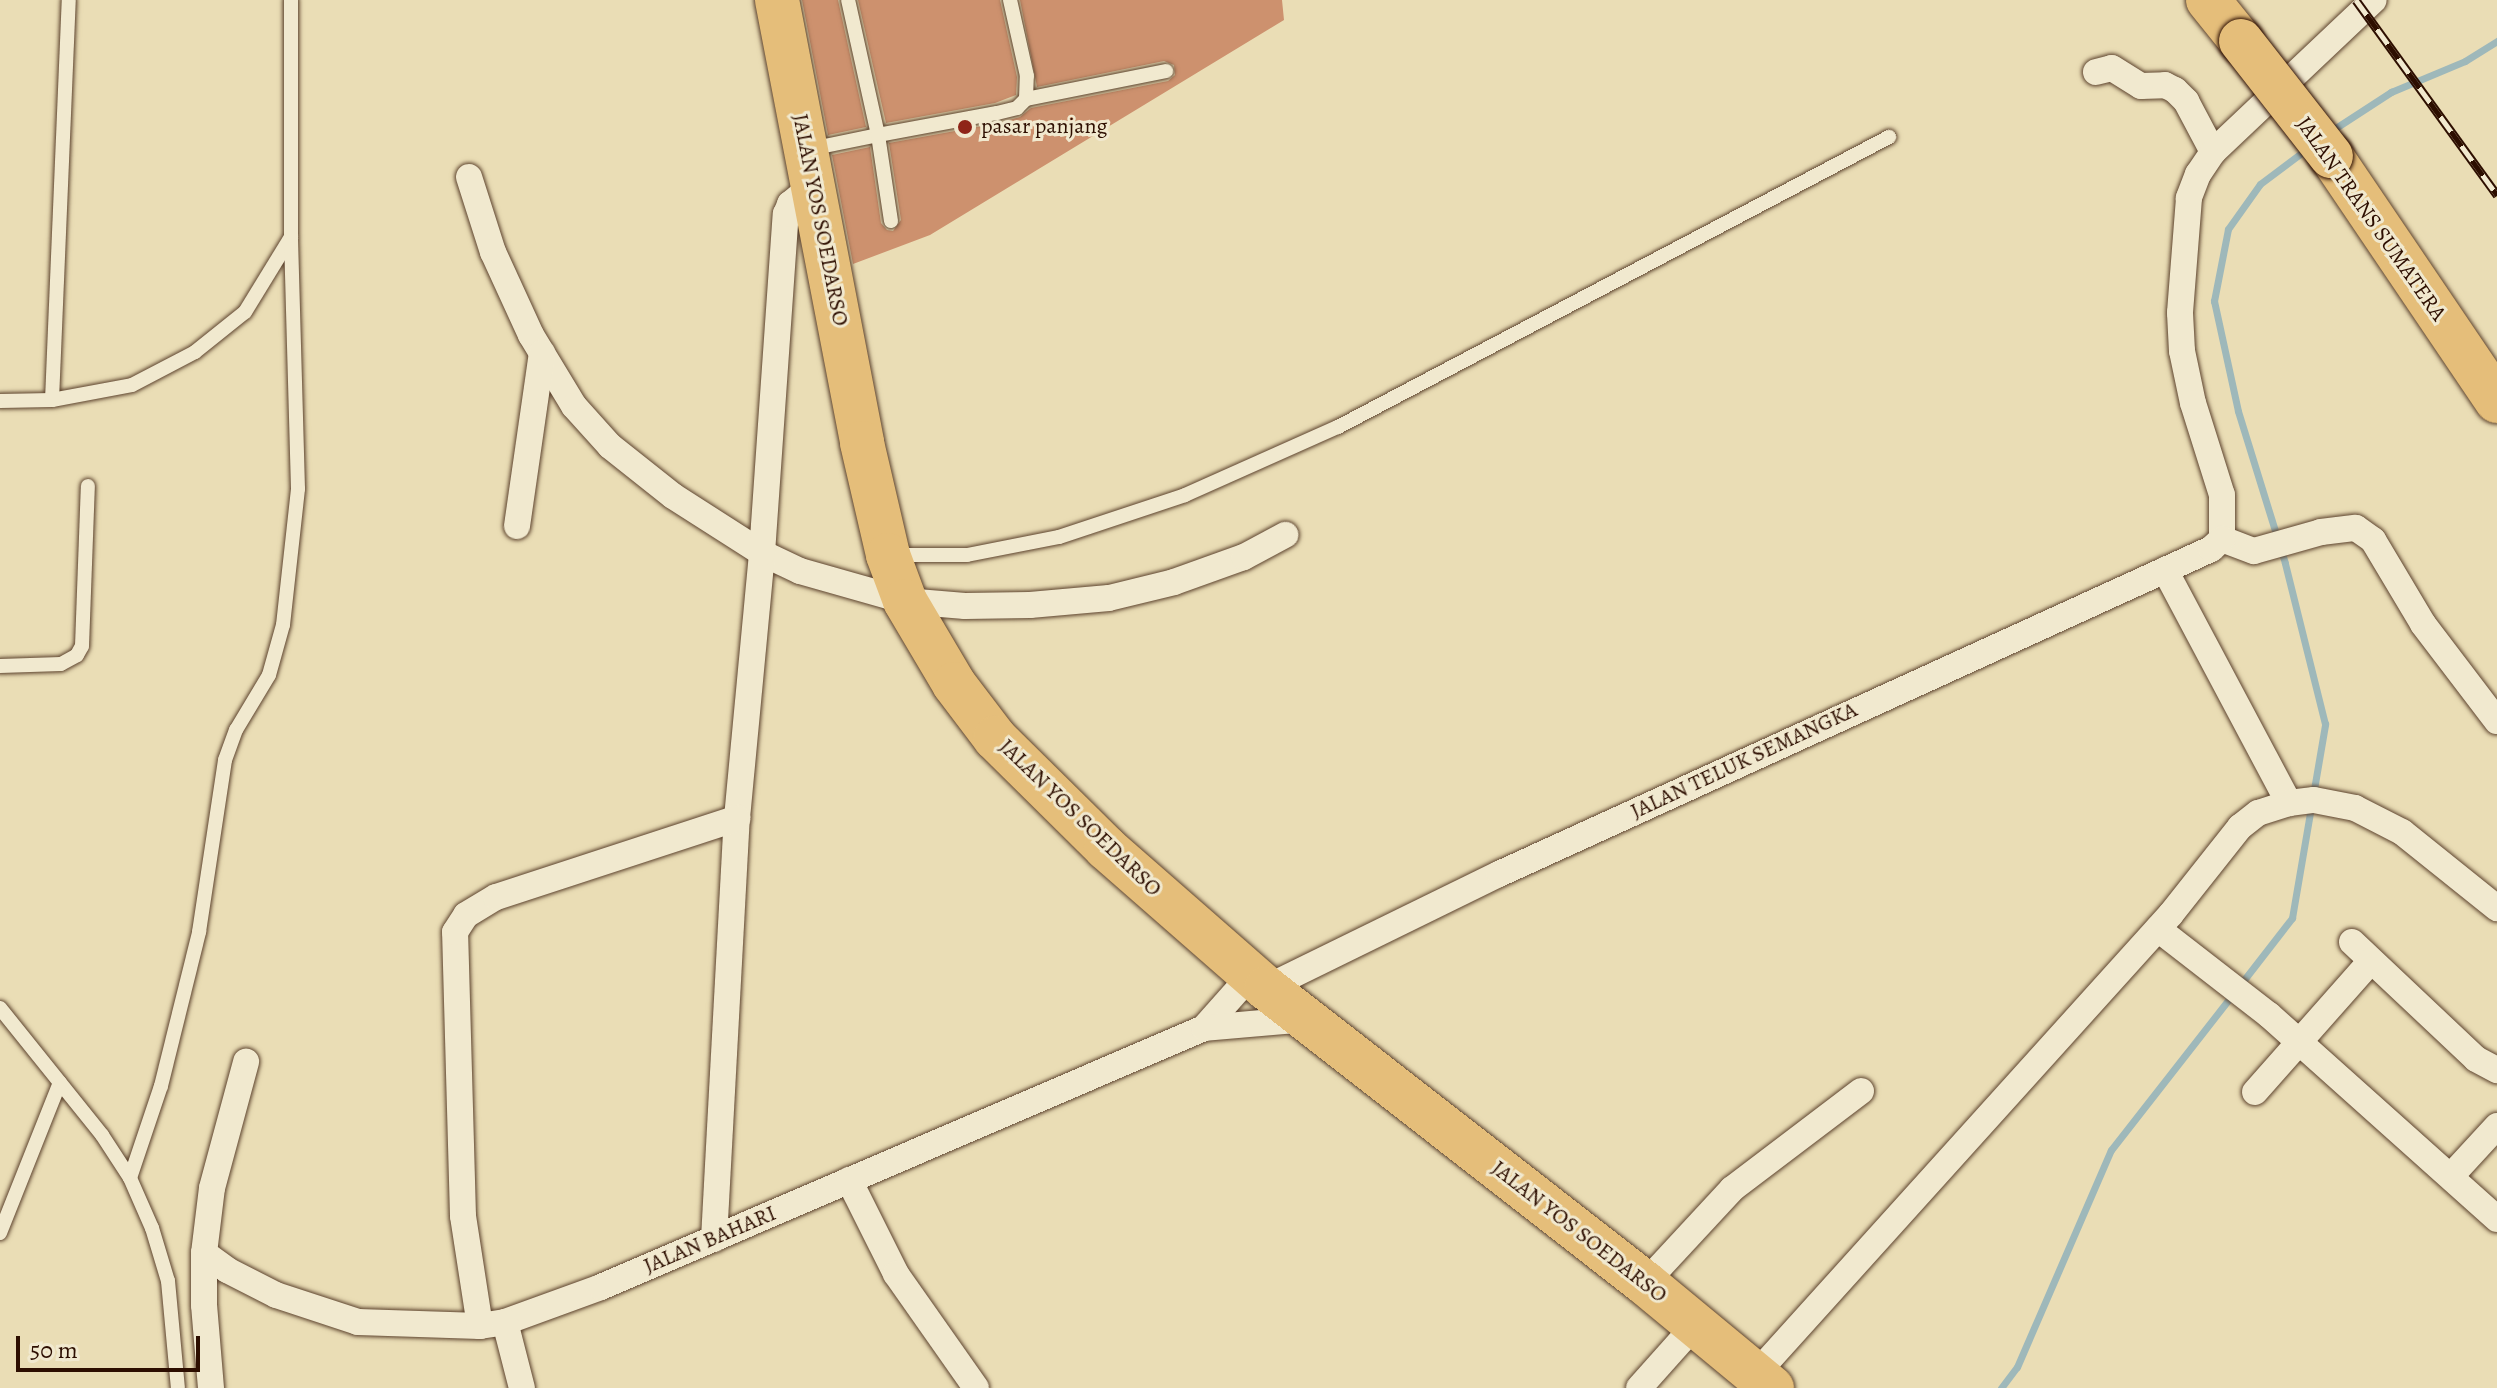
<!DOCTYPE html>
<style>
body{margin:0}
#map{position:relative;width:2497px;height:1388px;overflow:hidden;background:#eaddb5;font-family:Alegreya,serif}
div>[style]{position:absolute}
.stream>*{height:7px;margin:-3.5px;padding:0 3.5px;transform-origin:3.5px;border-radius:3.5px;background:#9eb8ba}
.building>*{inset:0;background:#cd916e}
.roads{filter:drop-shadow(0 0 2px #5c422d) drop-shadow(0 0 2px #5c422d)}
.service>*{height:14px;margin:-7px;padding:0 7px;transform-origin:7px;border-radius:7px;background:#f1e9cf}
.minor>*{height:26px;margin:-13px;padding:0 13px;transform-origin:13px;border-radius:13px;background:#f1e9cf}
.trunk>*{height:44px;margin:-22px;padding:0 22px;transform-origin:22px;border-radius:22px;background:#e5be7a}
.rail>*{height:9px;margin-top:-4.5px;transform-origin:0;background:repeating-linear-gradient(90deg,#f1e9cf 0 18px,#2d0e00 0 36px);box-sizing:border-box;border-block:2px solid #2d0e00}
.bridges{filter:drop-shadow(0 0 2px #2d0e00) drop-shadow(0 0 2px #2d0e00)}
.trunk-bridge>*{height:44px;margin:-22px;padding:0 22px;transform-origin:22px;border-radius:22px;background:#e5be7a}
.dots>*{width:22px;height:22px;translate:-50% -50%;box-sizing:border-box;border:4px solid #f1e9cf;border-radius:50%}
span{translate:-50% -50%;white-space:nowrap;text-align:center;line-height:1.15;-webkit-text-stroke:6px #f1e9cf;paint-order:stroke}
.poi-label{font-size:22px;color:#2d0e00}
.left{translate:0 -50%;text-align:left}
.street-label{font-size:22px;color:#2d0e00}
.scale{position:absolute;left:16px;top:1336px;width:184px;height:36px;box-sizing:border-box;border:4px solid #2d0e00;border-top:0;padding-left:10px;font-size:24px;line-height:28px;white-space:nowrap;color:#2d0e00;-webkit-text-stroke:6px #f1e9cf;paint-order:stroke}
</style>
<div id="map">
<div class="stream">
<div style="left:2331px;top:131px;width:72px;rotate:-33deg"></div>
<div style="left:2391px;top:92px;width:80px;rotate:-22.7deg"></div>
<div style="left:2465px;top:61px;width:38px;rotate:-32deg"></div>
<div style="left:2240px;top:985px;width:85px;rotate:-52.2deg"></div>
<div style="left:2292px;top:918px;width:197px;rotate:-80.3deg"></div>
<div style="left:2325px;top:724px;width:166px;rotate:-104deg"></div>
<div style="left:2285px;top:563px;width:159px;rotate:-107.2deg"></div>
<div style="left:2238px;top:411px;width:113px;rotate:-102.3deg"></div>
<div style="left:2214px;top:301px;width:73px;rotate:-79deg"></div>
<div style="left:2228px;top:229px;width:55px;rotate:-54.6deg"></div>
<div style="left:2260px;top:184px;width:60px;rotate:-36.9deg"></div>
<div style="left:2001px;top:1388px;width:26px;rotate:-53deg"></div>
<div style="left:2017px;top:1367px;width:236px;rotate:-66.6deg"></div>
<div style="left:2111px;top:1150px;width:198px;rotate:-52deg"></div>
</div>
<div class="building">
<div style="clip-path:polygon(802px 0,838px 0,866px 127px,828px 135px)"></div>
<div style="clip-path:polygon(858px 0,1000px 0,1017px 77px,1016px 95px,995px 103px,886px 123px)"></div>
<div style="clip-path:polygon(1020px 0,1282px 0,1284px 20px,930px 235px,853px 264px,832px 155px,870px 147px,881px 223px,887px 230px,893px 231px,901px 220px,889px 143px,999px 123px,1020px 117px,1031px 108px,1168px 81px,1175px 75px,1174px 65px,1164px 61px,1037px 87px)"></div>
</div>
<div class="roads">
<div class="service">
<div style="left:1026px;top:99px;width:143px;rotate:-11.3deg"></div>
<div style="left:810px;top:149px;width:69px;rotate:-11.6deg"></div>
<div style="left:878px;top:135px;width:138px;rotate:-102.5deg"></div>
<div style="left:891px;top:221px;width:87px;rotate:-98.6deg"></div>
<div style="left:878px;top:135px;width:121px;rotate:-10.5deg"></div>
<div style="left:997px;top:113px;width:21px;rotate:-14deg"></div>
<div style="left:1017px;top:108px;width:13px;rotate:-45deg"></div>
<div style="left:1026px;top:99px;width:23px;rotate:-88deg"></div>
<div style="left:1027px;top:76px;width:78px;rotate:-102.6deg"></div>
<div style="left:52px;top:400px;width:400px;rotate:-87.6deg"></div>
<div style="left:0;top:401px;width:52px;rotate:-1.1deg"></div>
<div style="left:52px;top:400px;width:81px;rotate:-10.6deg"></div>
<div style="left:132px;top:385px;width:71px;rotate:-27.6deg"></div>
<div style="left:195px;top:352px;width:64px;rotate:-38.7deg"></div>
<div style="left:245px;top:312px;width:88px;rotate:-58.5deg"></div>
<div style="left:896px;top:555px;width:71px"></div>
<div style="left:967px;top:555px;width:94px;rotate:-11.1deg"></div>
<div style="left:1059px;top:537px;width:133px;rotate:-18.4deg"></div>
<div style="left:1185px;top:495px;width:167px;rotate:-24deg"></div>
<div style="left:1338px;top:427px;width:623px;rotate:-27.76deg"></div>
<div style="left:0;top:666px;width:61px;rotate:-1.9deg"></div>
<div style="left:61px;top:664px;width:18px;rotate:-29deg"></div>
<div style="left:77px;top:655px;width:10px;rotate:-61deg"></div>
<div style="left:82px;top:646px;width:160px;rotate:-87.9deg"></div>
<div style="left:0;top:1008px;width:163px;rotate:51.2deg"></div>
<div style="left:102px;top:1135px;width:51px;rotate:56.9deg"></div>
<div style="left:130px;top:1178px;width:55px;rotate:66.3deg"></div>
<div style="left:152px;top:1228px;width:55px;rotate:73.2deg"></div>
<div style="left:168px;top:1281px;width:107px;rotate:84.7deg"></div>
<div style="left:130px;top:1178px;width:97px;rotate:-71.4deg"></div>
<div style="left:161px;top:1086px;width:159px;rotate:-76.1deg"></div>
<div style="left:199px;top:932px;width:174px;rotate:-81.4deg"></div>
<div style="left:225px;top:760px;width:32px;rotate:-70deg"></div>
<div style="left:236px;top:730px;width:64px;rotate:-59deg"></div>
<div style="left:269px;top:675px;width:52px;rotate:-74.4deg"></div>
<div style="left:283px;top:625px;width:137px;rotate:-83.7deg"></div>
<div style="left:298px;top:489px;width:253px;rotate:-91.6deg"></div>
<div style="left:291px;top:236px;width:236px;rotate:-90deg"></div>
<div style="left:0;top:1233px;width:162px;rotate:-68.3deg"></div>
</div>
<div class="minor">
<div style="left:2096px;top:72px;width:16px;rotate:-14deg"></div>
<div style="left:2112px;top:68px;width:34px;rotate:32deg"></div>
<div style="left:2141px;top:86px;width:24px;rotate:-2deg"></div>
<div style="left:2165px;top:85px;width:11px;rotate:27deg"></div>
<div style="left:2175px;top:90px;width:16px;rotate:45deg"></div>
<div style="left:2186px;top:101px;width:58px;rotate:62.1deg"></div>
<div style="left:2213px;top:152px;width:27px;rotate:124deg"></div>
<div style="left:2198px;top:174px;width:26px;rotate:111deg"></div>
<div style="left:2189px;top:198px;width:115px;rotate:94.5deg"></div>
<div style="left:2180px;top:313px;width:38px;rotate:87deg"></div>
<div style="left:2182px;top:351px;width:53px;rotate:78.1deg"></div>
<div style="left:2193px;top:403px;width:96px;rotate:72.5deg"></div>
<div style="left:2222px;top:495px;width:44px;rotate:90deg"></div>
<div style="left:2213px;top:152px;width:221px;rotate:-43.4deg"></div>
<div style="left:469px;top:177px;width:79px;rotate:72.3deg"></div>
<div style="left:493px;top:252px;width:91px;rotate:65.4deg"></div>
<div style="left:531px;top:335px;width:83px;rotate:58.8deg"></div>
<div style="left:574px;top:406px;width:54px;rotate:48deg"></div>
<div style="left:610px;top:446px;width:80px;rotate:38.4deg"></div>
<div style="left:673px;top:496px;width:106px;rotate:32.6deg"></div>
<div style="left:762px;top:553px;width:42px;rotate:25.3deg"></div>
<div style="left:800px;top:571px;width:109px;rotate:15.9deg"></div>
<div style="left:905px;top:601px;width:60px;rotate:4.8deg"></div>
<div style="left:965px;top:606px;width:65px;rotate:-0.9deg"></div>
<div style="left:1030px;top:605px;width:79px;rotate:-5.1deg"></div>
<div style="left:1109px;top:598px;width:67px;rotate:-13.8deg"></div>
<div style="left:1174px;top:582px;width:74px;rotate:-19.7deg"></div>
<div style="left:1244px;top:557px;width:47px;rotate:-28.2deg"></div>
<div style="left:517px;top:526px;width:175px;rotate:-81.8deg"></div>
<div style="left:2222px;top:539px;width:34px;rotate:21deg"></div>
<div style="left:2254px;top:551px;width:70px;rotate:-15.8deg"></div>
<div style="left:2321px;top:532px;width:35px;rotate:-7deg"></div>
<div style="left:2356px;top:528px;width:21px;rotate:35deg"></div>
<div style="left:2373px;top:540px;width:98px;rotate:59.2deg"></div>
<div style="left:2423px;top:624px;width:122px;rotate:52.7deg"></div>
<div style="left:2165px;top:570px;width:264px;rotate:62deg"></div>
<div style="left:2158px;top:929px;width:140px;rotate:37.8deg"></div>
<div style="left:2269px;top:1015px;width:306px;rotate:41.8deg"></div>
<div style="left:2352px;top:942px;width:170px;rotate:43.3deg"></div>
<div style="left:2476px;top:1059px;width:24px;rotate:28deg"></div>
<div style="left:1266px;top:988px;width:259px;rotate:-26.1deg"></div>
<div style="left:1499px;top:874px;width:783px;rotate:-24.53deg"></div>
<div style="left:2211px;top:549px;width:15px;rotate:-42deg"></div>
<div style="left:1204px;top:1028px;width:72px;rotate:-48.4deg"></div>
<div style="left:2255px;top:1092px;width:175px;rotate:-48.5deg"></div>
<div style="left:2451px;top:1176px;width:68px;rotate:-47.4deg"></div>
<div style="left:849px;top:1180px;width:105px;rotate:63.4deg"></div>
<div style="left:896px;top:1274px;width:139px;rotate:54.9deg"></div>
<div style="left:714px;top:1239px;width:422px;rotate:-86.9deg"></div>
<div style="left:737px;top:818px;width:266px;rotate:-84.6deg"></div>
<div style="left:762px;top:553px;width:340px;rotate:-86deg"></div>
<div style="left:786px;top:214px;width:11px;rotate:-68deg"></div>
<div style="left:790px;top:204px;width:14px;rotate:-39deg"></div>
<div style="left:801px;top:195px;width:13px"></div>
<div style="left:204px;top:1253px;width:29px;rotate:36deg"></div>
<div style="left:227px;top:1270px;width:55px;rotate:27deg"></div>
<div style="left:276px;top:1295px;width:86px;rotate:18.2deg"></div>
<div style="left:358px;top:1322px;width:122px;rotate:1.9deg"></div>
<div style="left:480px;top:1326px;width:25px;rotate:-9deg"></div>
<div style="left:505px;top:1322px;width:102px;rotate:-20deg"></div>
<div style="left:601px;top:1287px;width:656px;rotate:-23.24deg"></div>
<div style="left:1204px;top:1028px;width:102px;rotate:-5deg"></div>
<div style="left:1645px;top:1283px;width:128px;rotate:-47.2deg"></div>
<div style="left:1732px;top:1189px;width:162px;rotate:-37.2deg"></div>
<div style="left:505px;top:1322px;width:68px;rotate:75.6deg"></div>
<div style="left:480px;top:1326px;width:111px;rotate:-98.8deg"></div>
<div style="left:463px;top:1216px;width:284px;rotate:-91.6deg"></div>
<div style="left:455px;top:932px;width:20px;rotate:-57deg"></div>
<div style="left:466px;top:915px;width:35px;rotate:-31deg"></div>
<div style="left:496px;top:897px;width:254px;rotate:-18.1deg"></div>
<div style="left:1755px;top:1375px;width:621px;rotate:-47.94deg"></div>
<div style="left:2171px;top:914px;width:111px;rotate:-51.6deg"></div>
<div style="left:2240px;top:827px;width:23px;rotate:-38deg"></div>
<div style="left:2258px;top:813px;width:33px;rotate:-18deg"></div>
<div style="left:2289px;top:803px;width:25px;rotate:-7deg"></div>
<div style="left:2314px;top:800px;width:42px;rotate:11deg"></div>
<div style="left:2355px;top:808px;width:53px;rotate:27.1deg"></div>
<div style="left:2402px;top:832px;width:122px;rotate:38.7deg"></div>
<div style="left:211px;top:1388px;width:83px;rotate:-94.8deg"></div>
<div style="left:204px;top:1305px;width:52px;rotate:-90deg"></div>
<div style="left:204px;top:1253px;width:65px;rotate:-83deg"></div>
<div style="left:212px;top:1188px;width:131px;rotate:-74.9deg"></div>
<div style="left:1639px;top:1388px;width:86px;rotate:-48.3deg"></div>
</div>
<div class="trunk">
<div style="left:777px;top:0;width:451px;rotate:79.1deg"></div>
<div style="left:862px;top:443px;width:115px;rotate:76.9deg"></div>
<div style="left:888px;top:555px;width:49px;rotate:69.7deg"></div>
<div style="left:905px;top:601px;width:96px;rotate:59.4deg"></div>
<div style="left:954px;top:684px;width:68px;rotate:52.8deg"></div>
<div style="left:995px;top:738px;width:156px;rotate:44.7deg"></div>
<div style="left:1106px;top:848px;width:213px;rotate:41.2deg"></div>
<div style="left:1266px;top:988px;width:480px;rotate:37.9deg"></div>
<div style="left:1645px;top:1283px;width:165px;rotate:39.6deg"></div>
<div style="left:2208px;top:0;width:53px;rotate:51.2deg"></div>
<div style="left:2331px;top:156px;width:296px;rotate:55.9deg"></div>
</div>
</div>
<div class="rail">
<div style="left:2356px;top:0;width:241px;rotate:54.1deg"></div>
</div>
<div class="bridges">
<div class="trunk-bridge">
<div style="left:2241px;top:41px;width:146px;rotate:52deg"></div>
</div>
</div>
<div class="dots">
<div style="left:965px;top:127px;background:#8f2418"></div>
</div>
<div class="poi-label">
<span class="left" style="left:981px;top:127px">pasar panjang</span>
</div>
<div class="street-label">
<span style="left:2371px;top:219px;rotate:55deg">JALAN TRANS SUMATERA</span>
<span style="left:820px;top:220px;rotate:79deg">JALAN YOS SOEDARSO</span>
<span style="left:1744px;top:761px;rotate:-25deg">JALAN TELUK SEMANGKA</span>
<span style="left:1080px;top:818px;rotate:44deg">JALAN YOS SOEDARSO</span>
<span style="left:1579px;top:1232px;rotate:38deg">JALAN YOS SOEDARSO</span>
<span style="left:710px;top:1240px;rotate:-23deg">JALAN BAHARI</span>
</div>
<div class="scale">50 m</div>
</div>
